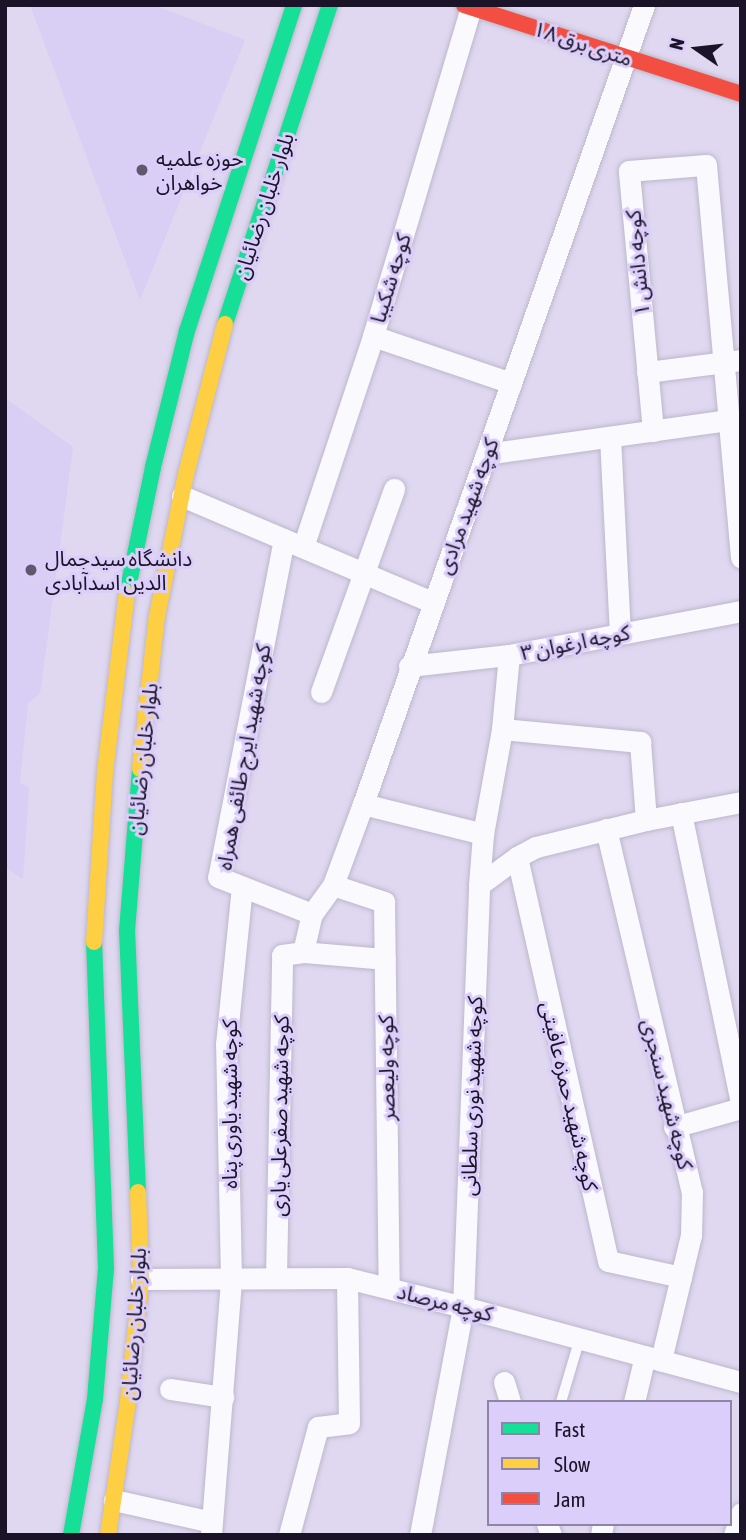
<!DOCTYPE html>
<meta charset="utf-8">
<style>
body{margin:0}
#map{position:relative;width:746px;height:1540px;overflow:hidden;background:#dfd8f0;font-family:"Asap Condensed","Noto Sans Arabic",sans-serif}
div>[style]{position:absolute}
.built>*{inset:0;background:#d9cef3}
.roads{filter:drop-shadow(0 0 2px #bdb7cc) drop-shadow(0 0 2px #bdb7cc)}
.lane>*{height:10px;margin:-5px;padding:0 5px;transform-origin:5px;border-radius:5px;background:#faf9fd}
.street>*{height:21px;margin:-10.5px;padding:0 10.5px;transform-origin:10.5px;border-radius:10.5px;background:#faf9fd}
.fast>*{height:16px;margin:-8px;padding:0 8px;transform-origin:8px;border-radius:8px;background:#16e098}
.slow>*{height:16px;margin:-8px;padding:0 8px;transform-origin:8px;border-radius:8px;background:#ffcf43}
.jam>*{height:16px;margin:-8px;padding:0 8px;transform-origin:8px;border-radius:8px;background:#f24e42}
.dots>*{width:19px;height:19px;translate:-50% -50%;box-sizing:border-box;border:4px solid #dbcefa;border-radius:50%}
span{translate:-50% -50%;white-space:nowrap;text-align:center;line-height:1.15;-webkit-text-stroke:6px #dbcefa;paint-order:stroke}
.street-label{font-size:21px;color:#1b1428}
.poi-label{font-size:21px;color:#1b1428}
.left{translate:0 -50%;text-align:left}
.frame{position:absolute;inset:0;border:7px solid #1b1428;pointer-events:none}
.legend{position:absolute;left:487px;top:1400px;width:245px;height:126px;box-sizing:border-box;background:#dbcefa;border:2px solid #8e84a6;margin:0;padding:9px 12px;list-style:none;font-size:21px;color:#1b1428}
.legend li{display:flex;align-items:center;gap:14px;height:35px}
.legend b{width:35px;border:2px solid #8e84a6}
.north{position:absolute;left:662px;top:14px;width:70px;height:70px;-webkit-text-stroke:5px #dbcefa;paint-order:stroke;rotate:284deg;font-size:19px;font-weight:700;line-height:28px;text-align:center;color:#1b1428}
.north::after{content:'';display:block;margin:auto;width:24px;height:32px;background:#1b1428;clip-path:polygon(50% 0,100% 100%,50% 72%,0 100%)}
</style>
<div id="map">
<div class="built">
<div style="clip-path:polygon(30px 5px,154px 5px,245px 40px,140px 300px)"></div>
<div style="clip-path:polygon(5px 398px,73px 447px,40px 694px,28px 703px,20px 782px,29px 788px,23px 879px,5px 868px)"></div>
</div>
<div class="roads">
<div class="lane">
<div style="left:561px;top:1402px;width:67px;rotate:-73.5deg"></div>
</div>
<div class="street">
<div style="left:373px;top:336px;width:146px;rotate:18.8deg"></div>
<div style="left:647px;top:372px;width:95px;rotate:-7.3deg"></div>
<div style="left:653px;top:431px;width:261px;rotate:-95.3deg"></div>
<div style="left:629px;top:171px;width:77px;rotate:-4.5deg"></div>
<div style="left:706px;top:165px;width:394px;rotate:84.9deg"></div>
<div style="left:610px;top:437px;width:195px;rotate:87.1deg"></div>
<div style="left:486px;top:454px;width:244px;rotate:-8deg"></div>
<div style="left:182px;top:496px;width:272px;rotate:23deg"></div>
<div style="left:284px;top:539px;width:344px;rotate:101deg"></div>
<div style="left:218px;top:877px;width:101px;rotate:21.5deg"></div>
<div style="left:303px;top:547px;width:222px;rotate:-71.6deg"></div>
<div style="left:373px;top:336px;width:343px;rotate:-73.4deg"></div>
<div style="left:409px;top:666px;width:101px;rotate:-6.3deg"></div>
<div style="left:509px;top:655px;width:236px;rotate:-10.7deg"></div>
<div style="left:321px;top:692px;width:216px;rotate:-70.2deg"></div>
<div style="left:502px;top:729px;width:139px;rotate:5.4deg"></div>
<div style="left:640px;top:742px;width:78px;rotate:85.6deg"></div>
<div style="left:363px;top:804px;width:124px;rotate:14deg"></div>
<div style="left:681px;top:813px;width:295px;rotate:78.3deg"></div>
<div style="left:606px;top:829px;width:373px;rotate:76.7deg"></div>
<div style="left:692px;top:1192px;width:43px;rotate:91.3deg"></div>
<div style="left:691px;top:1235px;width:129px;rotate:103.5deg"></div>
<div style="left:517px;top:857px;width:414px;rotate:77.3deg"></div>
<div style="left:608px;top:1261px;width:75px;rotate:12.4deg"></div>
<div style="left:333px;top:885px;width:54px;rotate:18.4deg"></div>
<div style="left:384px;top:902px;width:386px;rotate:89.3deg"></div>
<div style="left:479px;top:885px;width:47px;rotate:-36.4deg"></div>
<div style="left:517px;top:857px;width:21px;rotate:-28deg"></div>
<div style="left:536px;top:847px;width:113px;rotate:-13.8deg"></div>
<div style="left:646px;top:820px;width:97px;rotate:-10.7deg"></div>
<div style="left:303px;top:952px;width:39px;rotate:-77deg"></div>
<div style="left:312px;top:914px;width:36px;rotate:-54deg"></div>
<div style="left:333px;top:885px;width:86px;rotate:-69.7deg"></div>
<div style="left:363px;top:804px;width:847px;rotate:-70.62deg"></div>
<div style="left:674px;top:1127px;width:70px;rotate:-15.8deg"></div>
<div style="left:276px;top:1277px;width:322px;rotate:-88.9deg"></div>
<div style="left:282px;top:955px;width:21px;rotate:-8deg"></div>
<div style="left:303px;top:952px;width:82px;rotate:4.9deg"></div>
<div style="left:141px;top:1279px;width:206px;rotate:-0.3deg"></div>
<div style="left:347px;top:1278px;width:120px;rotate:14deg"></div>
<div style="left:463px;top:1307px;width:288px;rotate:15.1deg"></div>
<div style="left:504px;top:1382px;width:21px;rotate:73deg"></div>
<div style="left:170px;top:1389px;width:54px;rotate:8.6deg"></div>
<div style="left:634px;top:1402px;width:47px;rotate:-76.6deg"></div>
<div style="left:114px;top:1500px;width:100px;rotate:12.7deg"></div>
<div style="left:547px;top:1524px;width:12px;rotate:70deg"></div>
<div style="left:211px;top:1535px;width:257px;rotate:-85.5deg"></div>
<div style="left:231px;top:1279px;width:235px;rotate:-91.2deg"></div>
<div style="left:226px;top:1044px;width:158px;rotate:-84.2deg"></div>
<div style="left:289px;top:1535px;width:112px;rotate:-75deg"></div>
<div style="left:318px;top:1427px;width:31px;rotate:-7deg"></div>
<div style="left:349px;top:1423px;width:145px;rotate:-90.8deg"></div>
<div style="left:420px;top:1535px;width:232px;rotate:-79.3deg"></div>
<div style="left:463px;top:1307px;width:422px;rotate:-87.8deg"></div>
<div style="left:479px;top:885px;width:51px;rotate:-85.5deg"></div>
<div style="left:483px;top:834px;width:107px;rotate:-79.7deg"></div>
<div style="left:502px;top:729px;width:74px;rotate:-84.6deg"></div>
<div style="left:601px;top:1535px;width:11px;rotate:-80deg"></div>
<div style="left:734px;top:1535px;width:23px;rotate:-72deg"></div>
</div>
<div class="fast">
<div style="left:225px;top:324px;width:336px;rotate:-71.8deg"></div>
<div style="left:127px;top:593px;width:129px;rotate:-78.3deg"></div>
<div style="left:153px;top:467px;width:140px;rotate:-76deg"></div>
<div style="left:187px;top:331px;width:343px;rotate:-71.8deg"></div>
<div style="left:138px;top:1192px;width:261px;rotate:-92.4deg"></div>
<div style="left:127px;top:931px;width:163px;rotate:-85.4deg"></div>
<div style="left:71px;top:1535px;width:138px;rotate:-80deg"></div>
<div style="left:95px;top:1399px;width:131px;rotate:-85.2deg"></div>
<div style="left:106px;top:1268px;width:326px;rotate:-92.1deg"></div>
</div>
<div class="slow">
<div style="left:140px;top:769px;width:154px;rotate:-83.7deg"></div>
<div style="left:157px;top:616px;width:145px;rotate:-78.5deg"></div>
<div style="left:186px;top:474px;width:155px;rotate:-75.4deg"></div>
<div style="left:94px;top:942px;width:171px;rotate:-86.3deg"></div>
<div style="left:105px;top:771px;width:179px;rotate:-83deg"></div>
<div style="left:108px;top:1535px;width:135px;rotate:-81.5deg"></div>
<div style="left:128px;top:1401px;width:123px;rotate:-83.9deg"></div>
<div style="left:141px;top:1279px;width:87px;rotate:-92deg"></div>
</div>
<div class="jam">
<div style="left:464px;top:5px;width:291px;rotate:17.8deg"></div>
</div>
</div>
<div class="dots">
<div style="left:142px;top:170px;background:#60596e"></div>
<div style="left:31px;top:570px;background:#60596e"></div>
</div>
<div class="street-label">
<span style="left:583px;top:43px;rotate:18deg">۱۸ متری برق</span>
<span style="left:263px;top:206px;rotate:-72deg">بلوار خلبان رضائیان</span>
<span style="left:637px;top:263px;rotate:-95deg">کوچه دانش ۱</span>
<span style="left:390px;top:278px;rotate:-73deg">کوچه شکیبا</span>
<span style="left:467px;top:506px;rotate:-70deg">کوچه شهید مرادی</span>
<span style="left:575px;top:642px;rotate:-11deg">کوچه ارغوان ۳</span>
<span style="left:243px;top:757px;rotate:-80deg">کوچه شهید ایرج طائفی همراه</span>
<span style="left:142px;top:759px;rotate:-84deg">بلوار خلبان رضائیان</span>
<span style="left:386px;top:1068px;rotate:-91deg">کوچه ولیعصر</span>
<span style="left:668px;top:1094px;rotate:76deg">کوچه شهید سنجری</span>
<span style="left:471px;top:1096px;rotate:-88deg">کوچه شهید نوری سلطانی</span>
<span style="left:570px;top:1096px;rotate:77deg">کوچه شهید حمزه عافیتی</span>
<span style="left:229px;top:1104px;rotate:-90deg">کوچه شهید یاوری پناه</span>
<span style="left:279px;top:1116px;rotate:-89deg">کوچه شهید صفرعلی یاری</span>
<span style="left:445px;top:1302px;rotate:14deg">کوچه مرصاد</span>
<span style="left:133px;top:1324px;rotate:-86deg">بلوار خلبان رضائیان</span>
</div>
<div class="poi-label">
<span class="left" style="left:156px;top:170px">حوزه علمیه<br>خواهران</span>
<span class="left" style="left:45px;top:570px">دانشگاه سیدجمال<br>الدین اسدآبادی</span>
</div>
<div class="frame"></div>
<ul class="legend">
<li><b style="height:9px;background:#16e098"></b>Fast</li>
<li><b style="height:9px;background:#ffcf43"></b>Slow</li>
<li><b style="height:9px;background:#f24e42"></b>Jam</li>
</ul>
<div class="north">N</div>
</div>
